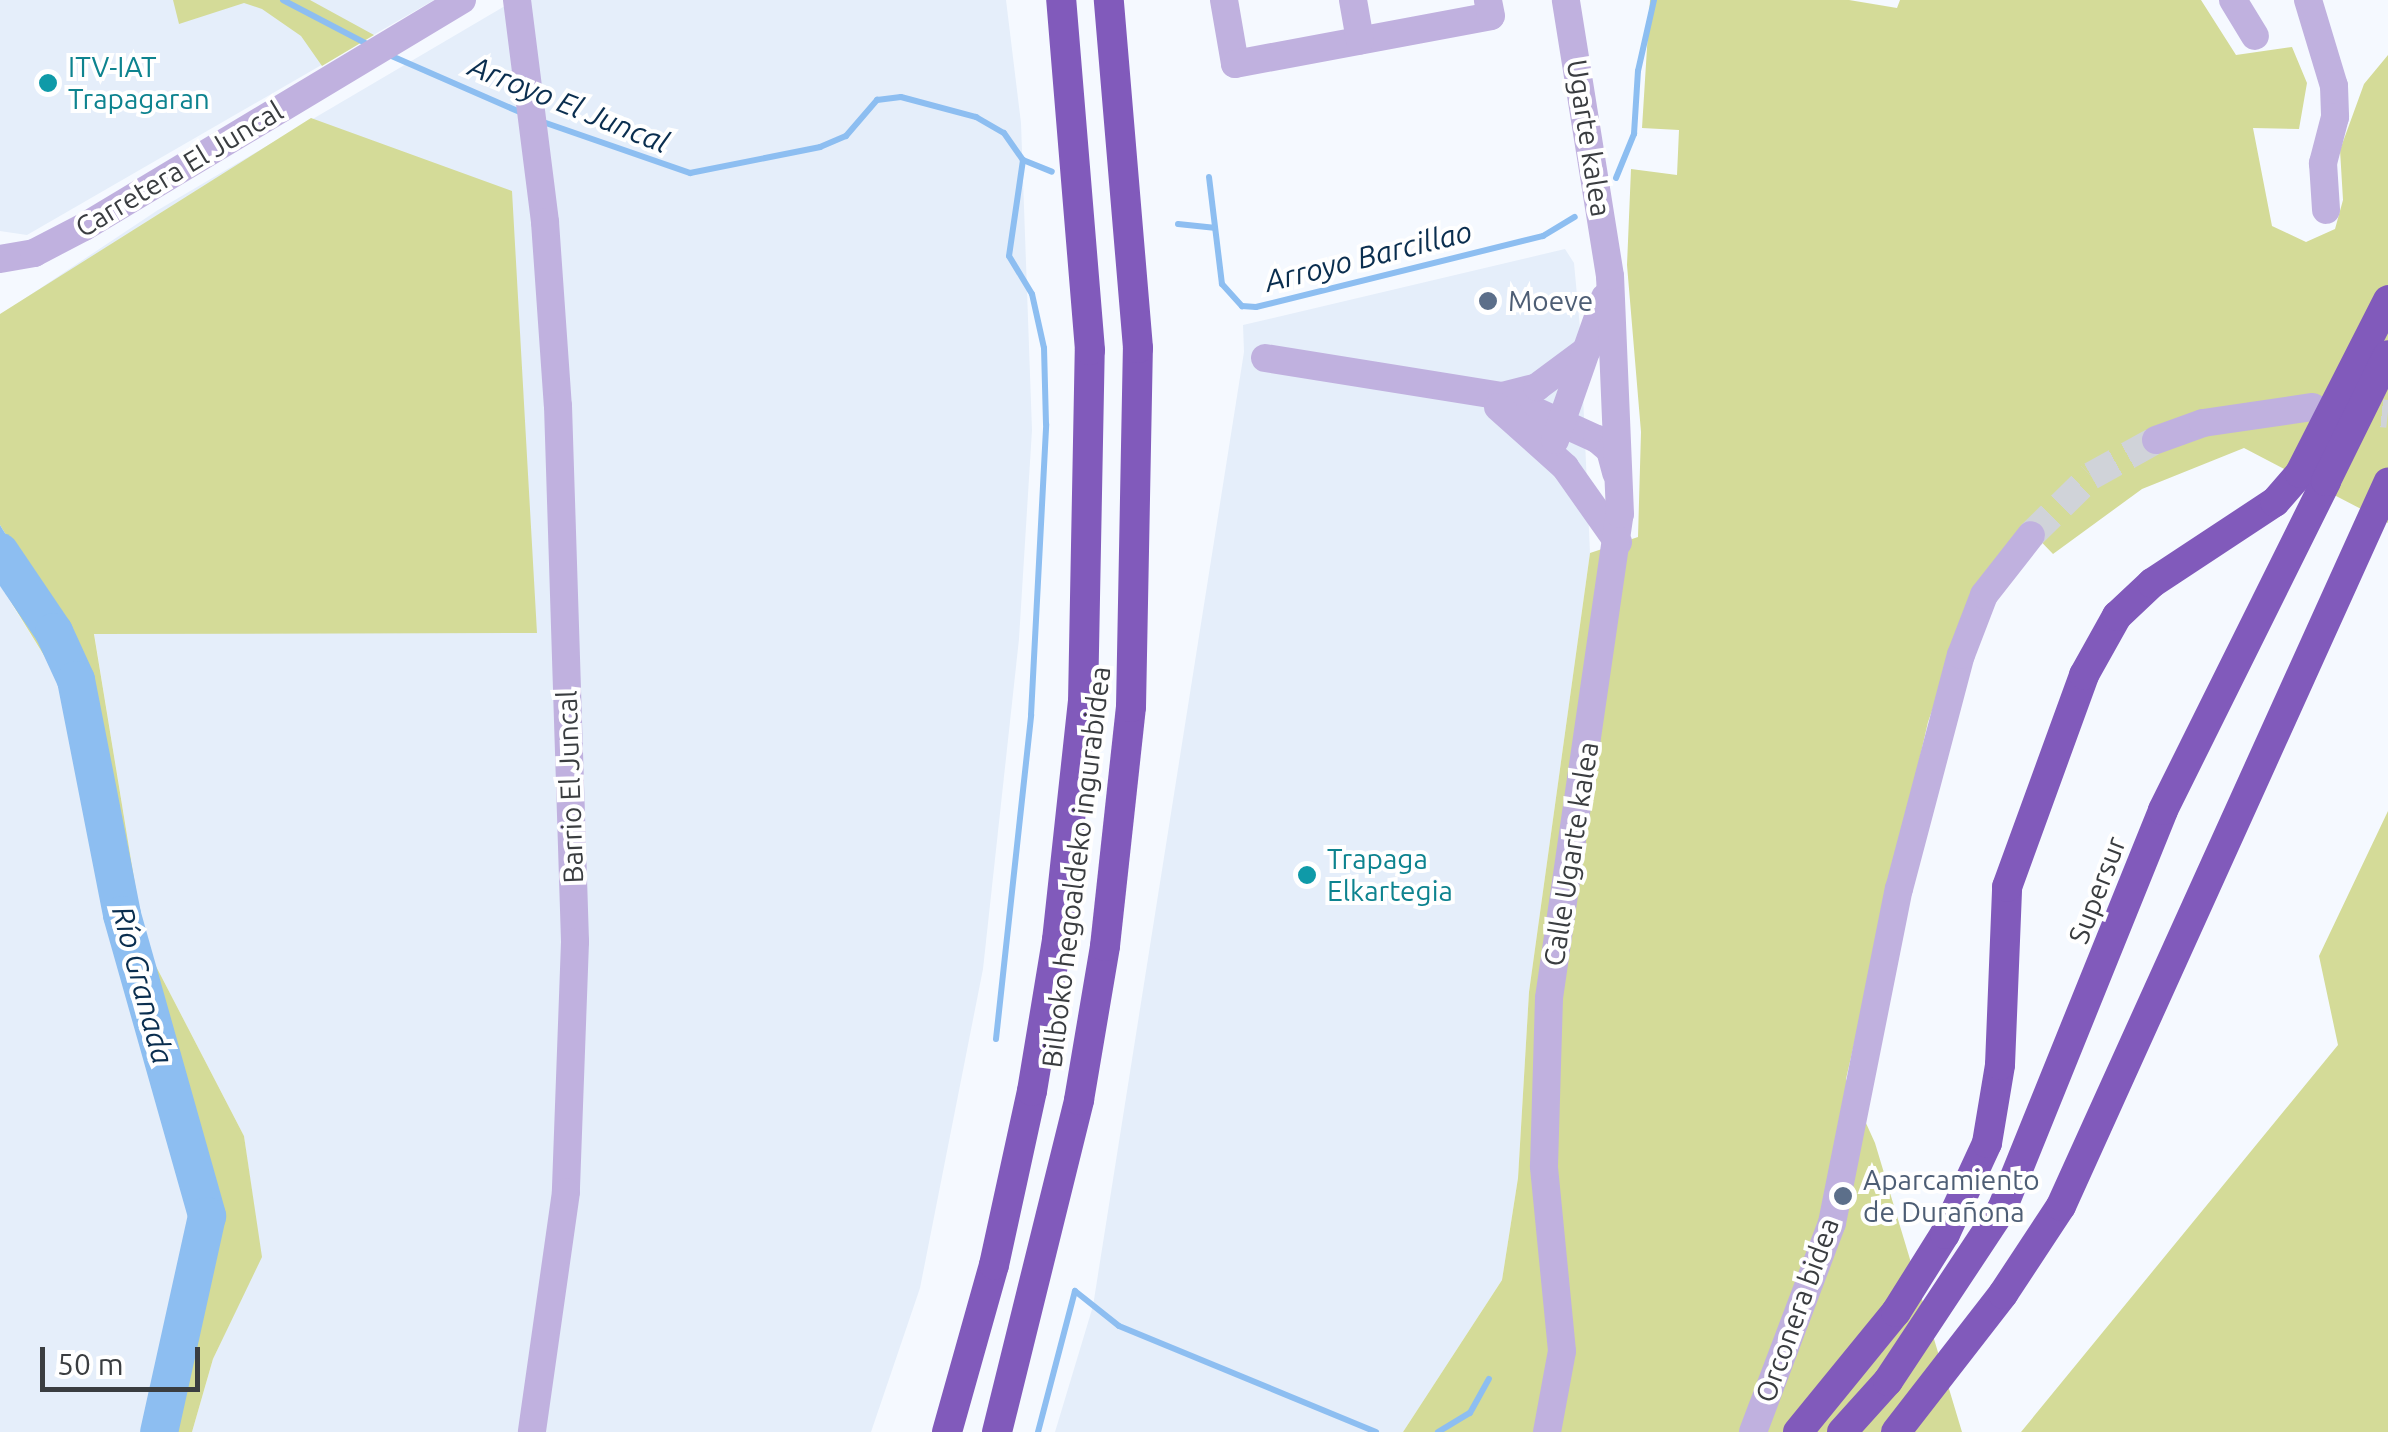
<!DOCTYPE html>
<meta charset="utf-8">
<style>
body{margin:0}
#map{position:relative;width:2388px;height:1432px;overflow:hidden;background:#f5f9ff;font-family:Ubuntu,sans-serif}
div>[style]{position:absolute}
.built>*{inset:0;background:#e5eefa}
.green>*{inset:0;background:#d4db98}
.water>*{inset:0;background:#8dbef1}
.stream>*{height:6px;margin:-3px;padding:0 3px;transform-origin:3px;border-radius:3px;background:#8dbef1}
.river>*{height:38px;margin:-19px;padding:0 19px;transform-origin:19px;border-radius:19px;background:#8dbef1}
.minor-tunnel>*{height:28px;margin-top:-14px;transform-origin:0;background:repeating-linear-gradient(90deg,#d0d3d9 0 28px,transparent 0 42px)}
.minor>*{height:28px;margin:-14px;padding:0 14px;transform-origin:14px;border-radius:14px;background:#c0b1df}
.highway>*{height:30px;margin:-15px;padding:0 15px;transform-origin:15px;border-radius:15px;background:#815abb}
.highway-bridge>*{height:30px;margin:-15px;padding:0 15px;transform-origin:15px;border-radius:15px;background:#815abb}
.dots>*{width:28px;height:28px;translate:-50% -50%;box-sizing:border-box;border:5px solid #fff;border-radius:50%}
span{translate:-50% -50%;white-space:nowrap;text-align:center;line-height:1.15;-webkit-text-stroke:8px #fff;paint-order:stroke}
.culture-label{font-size:28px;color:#0d838f}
.left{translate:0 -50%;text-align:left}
.street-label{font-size:28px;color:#3a3d40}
.service-label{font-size:28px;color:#4e5e75}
.water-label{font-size:30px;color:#0a2e4f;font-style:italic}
.scale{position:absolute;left:40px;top:1347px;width:160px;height:45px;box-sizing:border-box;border:5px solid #3a3d40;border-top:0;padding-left:12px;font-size:30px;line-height:35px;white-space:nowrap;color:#3a3d40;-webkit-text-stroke:8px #fff;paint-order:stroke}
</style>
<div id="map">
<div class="built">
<div style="clip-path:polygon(0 0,434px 0,27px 235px,0 231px)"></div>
<div style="clip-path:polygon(515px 0,1006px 0,1021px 123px,1032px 430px,1019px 639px,983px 969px,920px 1288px,871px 1432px,192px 1432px,213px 1359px,261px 1257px,244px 1136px,145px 945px,94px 633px,0 315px,158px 210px)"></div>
<div style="clip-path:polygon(1565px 249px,1574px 263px,1580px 328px,1590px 553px,1529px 992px,1518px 1178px,1502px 1280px,1403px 1432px,1055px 1432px,1093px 1306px,1244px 352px,1243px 325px)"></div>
<div style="clip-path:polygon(0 585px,69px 696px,108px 919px,194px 1206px,149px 1432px,0 1432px)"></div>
</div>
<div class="green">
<div style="clip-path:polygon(173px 0,310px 0,374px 35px,322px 66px,301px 36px,262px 9px,244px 3px,179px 24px)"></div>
<div style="clip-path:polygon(1650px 0,1849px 0,1897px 8px,1900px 0,2201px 0,2236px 55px,2292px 47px,2307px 83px,2299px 129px,2253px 128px,2272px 226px,2306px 242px,2335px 229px,2343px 200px,2340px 150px,2364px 84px,2388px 55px,2388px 523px,2244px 448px,2142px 489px,2053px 554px,2027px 527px,1951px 657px,1928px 722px,1846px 1079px,1875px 1143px,1962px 1432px,1403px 1432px,1502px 1280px,1518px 1178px,1529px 992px,1590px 553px,1638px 537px,1641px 432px,1627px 265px,1631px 169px,1677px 175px,1679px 130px,1642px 128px)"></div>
<div style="clip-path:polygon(311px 118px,512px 191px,537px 633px,94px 634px,145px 945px,244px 1136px,262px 1257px,213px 1359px,192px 1432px,149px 1432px,194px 1206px,108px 919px,69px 696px,0 584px,0 565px,75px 677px,62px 626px,0 525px,0 314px)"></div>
<div style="clip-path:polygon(2388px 811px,2388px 1432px,2021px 1432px,2338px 1045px,2319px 956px)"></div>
</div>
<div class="water">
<div style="clip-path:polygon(0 525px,62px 626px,76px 680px,0 565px)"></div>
</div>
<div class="stream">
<div style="left:283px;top:0;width:99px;rotate:27.6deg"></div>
<div style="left:387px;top:54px;width:147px;rotate:23.6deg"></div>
<div style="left:543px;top:122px;width:156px;rotate:19.1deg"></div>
<div style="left:690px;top:173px;width:133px;rotate:-11.3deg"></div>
<div style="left:820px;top:147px;width:28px;rotate:-23deg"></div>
<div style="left:846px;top:136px;width:48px;rotate:-49.3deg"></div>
<div style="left:877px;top:100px;width:24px;rotate:-7deg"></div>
<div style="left:901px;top:97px;width:78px;rotate:14.9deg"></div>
<div style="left:976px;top:117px;width:32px;rotate:30deg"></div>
<div style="left:1004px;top:133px;width:33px;rotate:55deg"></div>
<div style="left:1023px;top:160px;width:31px;rotate:22deg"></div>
<div style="left:1209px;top:177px;width:108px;rotate:83.1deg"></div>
<div style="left:1222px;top:284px;width:30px;rotate:48deg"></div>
<div style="left:1242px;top:306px;width:14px;rotate:4deg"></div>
<div style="left:1256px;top:307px;width:296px;rotate:-13.9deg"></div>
<div style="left:1543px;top:236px;width:37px;rotate:-31deg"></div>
<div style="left:1616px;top:178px;width:48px;rotate:-67.8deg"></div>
<div style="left:1634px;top:134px;width:63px;rotate:-86.4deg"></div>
<div style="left:1638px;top:71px;width:73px;rotate:-77.3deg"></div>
<div style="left:1178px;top:224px;width:36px;rotate:6deg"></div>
<div style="left:996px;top:1039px;width:326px;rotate:-83.8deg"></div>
<div style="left:1031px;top:715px;width:291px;rotate:-87deg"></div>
<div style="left:1046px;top:424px;width:76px;rotate:-91.5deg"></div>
<div style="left:1044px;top:348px;width:55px;rotate:-102.5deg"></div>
<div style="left:1032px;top:294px;width:44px;rotate:-121.2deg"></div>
<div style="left:1009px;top:256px;width:97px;rotate:-81.7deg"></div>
<div style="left:1038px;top:1432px;width:146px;rotate:-75.3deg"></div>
<div style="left:1075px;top:1291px;width:56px;rotate:38.5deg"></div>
<div style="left:1119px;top:1326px;width:278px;rotate:22.4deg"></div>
<div style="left:1438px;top:1432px;width:37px;rotate:-31deg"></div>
<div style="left:1470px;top:1413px;width:39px;rotate:-61deg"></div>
</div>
<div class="river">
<div style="left:0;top:552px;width:97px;rotate:56deg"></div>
<div style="left:54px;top:632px;width:53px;rotate:65.4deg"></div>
<div style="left:76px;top:680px;width:239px;rotate:78.9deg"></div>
<div style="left:122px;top:915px;width:313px;rotate:74.2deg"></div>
<div style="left:207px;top:1216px;width:221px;rotate:102.5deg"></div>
</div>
<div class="minor-tunnel">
<div style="left:2340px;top:409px;width:48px;rotate:5.9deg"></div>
<div style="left:2031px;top:535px;width:84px;rotate:-44.5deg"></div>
<div style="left:2091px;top:476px;width:74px;rotate:-29deg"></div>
</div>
<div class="minor">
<div style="left:517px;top:0;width:224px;rotate:82.8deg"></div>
<div style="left:545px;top:222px;width:184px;rotate:86deg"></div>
<div style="left:558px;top:406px;width:536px;rotate:88.18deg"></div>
<div style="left:575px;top:942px;width:250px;rotate:92.1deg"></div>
<div style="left:566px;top:1192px;width:242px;rotate:98.1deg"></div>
<div style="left:1224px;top:0;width:65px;rotate:80.2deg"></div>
<div style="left:1235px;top:64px;width:260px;rotate:-10.6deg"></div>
<div style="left:1491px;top:16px;width:16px;rotate:-101deg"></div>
<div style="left:1353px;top:0;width:41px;rotate:80.1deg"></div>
<div style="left:2233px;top:0;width:42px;rotate:58.6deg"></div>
<div style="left:2308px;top:0;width:90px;rotate:73.2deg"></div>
<div style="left:2334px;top:86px;width:31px;rotate:88deg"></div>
<div style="left:2335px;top:117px;width:48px;rotate:104.6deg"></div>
<div style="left:2323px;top:163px;width:47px;rotate:86.3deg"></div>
<div style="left:0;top:259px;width:35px;rotate:-10deg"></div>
<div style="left:34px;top:253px;width:56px;rotate:-27.5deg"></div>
<div style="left:84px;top:227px;width:441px;rotate:-31deg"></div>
<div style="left:1265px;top:358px;width:240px;rotate:9.1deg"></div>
<div style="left:1502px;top:396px;width:104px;rotate:24.4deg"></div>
<div style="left:1597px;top:439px;width:17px;rotate:40deg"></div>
<div style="left:1610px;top:450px;width:24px;rotate:75deg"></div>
<div style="left:1502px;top:396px;width:36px;rotate:-14deg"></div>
<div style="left:1537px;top:387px;width:62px;rotate:-36.5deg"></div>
<div style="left:1498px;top:407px;width:90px;rotate:41.8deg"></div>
<div style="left:1565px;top:467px;width:92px;rotate:54.8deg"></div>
<div style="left:1555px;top:440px;width:151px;rotate:-70.7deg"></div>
<div style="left:2156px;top:440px;width:50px;rotate:-19.9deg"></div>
<div style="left:2203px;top:423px;width:111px;rotate:-8.3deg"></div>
<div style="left:1547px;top:1432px;width:82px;rotate:-79.5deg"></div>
<div style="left:1562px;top:1351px;width:186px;rotate:-95.6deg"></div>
<div style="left:1544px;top:1166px;width:168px;rotate:-88.3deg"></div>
<div style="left:1549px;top:998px;width:489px;rotate:-81.7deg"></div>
<div style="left:1620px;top:514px;width:238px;rotate:-92.4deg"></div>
<div style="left:1610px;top:276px;width:279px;rotate:-99.1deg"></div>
<div style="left:1753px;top:1432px;width:223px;rotate:-69.3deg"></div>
<div style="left:1832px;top:1223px;width:341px;rotate:-78.7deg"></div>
<div style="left:1899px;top:889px;width:242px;rotate:-75.2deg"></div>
<div style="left:1961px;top:655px;width:64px;rotate:-69deg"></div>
<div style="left:1984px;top:595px;width:76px;rotate:-51.9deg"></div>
</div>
<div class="highway">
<div style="left:947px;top:1432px;width:173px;rotate:-74.3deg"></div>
<div style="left:994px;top:1265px;width:178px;rotate:-77.7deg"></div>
<div style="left:1032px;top:1091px;width:153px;rotate:-80.6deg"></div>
<div style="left:1057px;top:940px;width:239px;rotate:-83.8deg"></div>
<div style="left:1083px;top:702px;width:352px;rotate:-88.9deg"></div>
<div style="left:1090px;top:350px;width:351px;rotate:-94.7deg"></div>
<div style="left:997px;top:1432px;width:342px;rotate:-76.1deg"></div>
<div style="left:1079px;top:1100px;width:156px;rotate:-80.4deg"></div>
<div style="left:1105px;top:946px;width:240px;rotate:-83.8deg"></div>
<div style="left:1131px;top:707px;width:359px;rotate:-88.9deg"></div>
<div style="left:1138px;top:348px;width:349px;rotate:-94.8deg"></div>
<div style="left:1798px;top:1432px;width:155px;rotate:-50.8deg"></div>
<div style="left:1896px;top:1312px;width:92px;rotate:-57.9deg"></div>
<div style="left:1945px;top:1234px;width:100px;rotate:-65.2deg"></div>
<div style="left:1987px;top:1143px;width:79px;rotate:-80.5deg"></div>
<div style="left:2000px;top:1065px;width:178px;rotate:-87.7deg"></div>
<div style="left:2007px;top:887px;width:226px;rotate:-70deg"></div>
<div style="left:2084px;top:675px;width:68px;rotate:-60.8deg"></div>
<div style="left:2117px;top:616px;width:48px;rotate:-43.3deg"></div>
<div style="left:2152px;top:583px;width:147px;rotate:-33.4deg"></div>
<div style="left:2275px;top:502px;width:38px;rotate:-49deg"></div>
<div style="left:1842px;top:1432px;width:69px;rotate:-48deg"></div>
<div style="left:1888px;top:1381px;width:206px;rotate:-56.5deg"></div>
<div style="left:2002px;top:1209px;width:430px;rotate:-68deg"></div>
<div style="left:2163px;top:810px;width:367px;rotate:-63.6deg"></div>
<div style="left:1896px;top:1432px;width:175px;rotate:-52.2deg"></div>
<div style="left:2003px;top:1294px;width:105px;rotate:-56.6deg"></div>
<div style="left:2061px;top:1206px;width:794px;rotate:-65.66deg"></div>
</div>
<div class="highway-bridge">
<div style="left:2300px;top:473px;width:194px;rotate:-63deg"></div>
<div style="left:2326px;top:481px;width:140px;rotate:-63.8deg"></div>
</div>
<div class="dots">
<div style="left:48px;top:83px;background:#0f9aa8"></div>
<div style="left:1488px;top:301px;background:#5c6f8a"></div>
<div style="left:1307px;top:875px;background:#0f9aa8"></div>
<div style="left:1843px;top:1196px;background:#5c6f8a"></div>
</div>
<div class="culture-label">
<span class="left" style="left:68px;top:83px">ITV-IAT<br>Trapagaran</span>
<span class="left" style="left:1327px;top:875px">Trapaga<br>Elkartegia</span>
</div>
<div class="street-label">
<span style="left:1589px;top:138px;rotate:81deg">Ugarte kalea</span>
<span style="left:179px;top:169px;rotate:-31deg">Carretera El Juncal</span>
<span style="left:570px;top:787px;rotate:-92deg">Barrio El Juncal</span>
<span style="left:1571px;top:854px;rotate:-81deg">Calle Ugarte kalea</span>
<span style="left:1076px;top:867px;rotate:-83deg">Bilboko hegoaldeko ingurabidea</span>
<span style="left:2097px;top:890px;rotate:-69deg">Supersur</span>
<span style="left:1797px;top:1310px;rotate:-70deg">Orconera bidea</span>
</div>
<div class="service-label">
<span class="left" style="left:1508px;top:301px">Moeve</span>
<span class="left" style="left:1863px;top:1196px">Aparcamiento<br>de Durañona</span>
</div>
<div class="water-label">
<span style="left:569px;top:104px;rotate:22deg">Arroyo El Juncal</span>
<span style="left:1368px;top:256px;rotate:-14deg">Arroyo Barcillao</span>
<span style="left:143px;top:985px;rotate:75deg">Río Granada</span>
</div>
<div class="scale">50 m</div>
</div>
